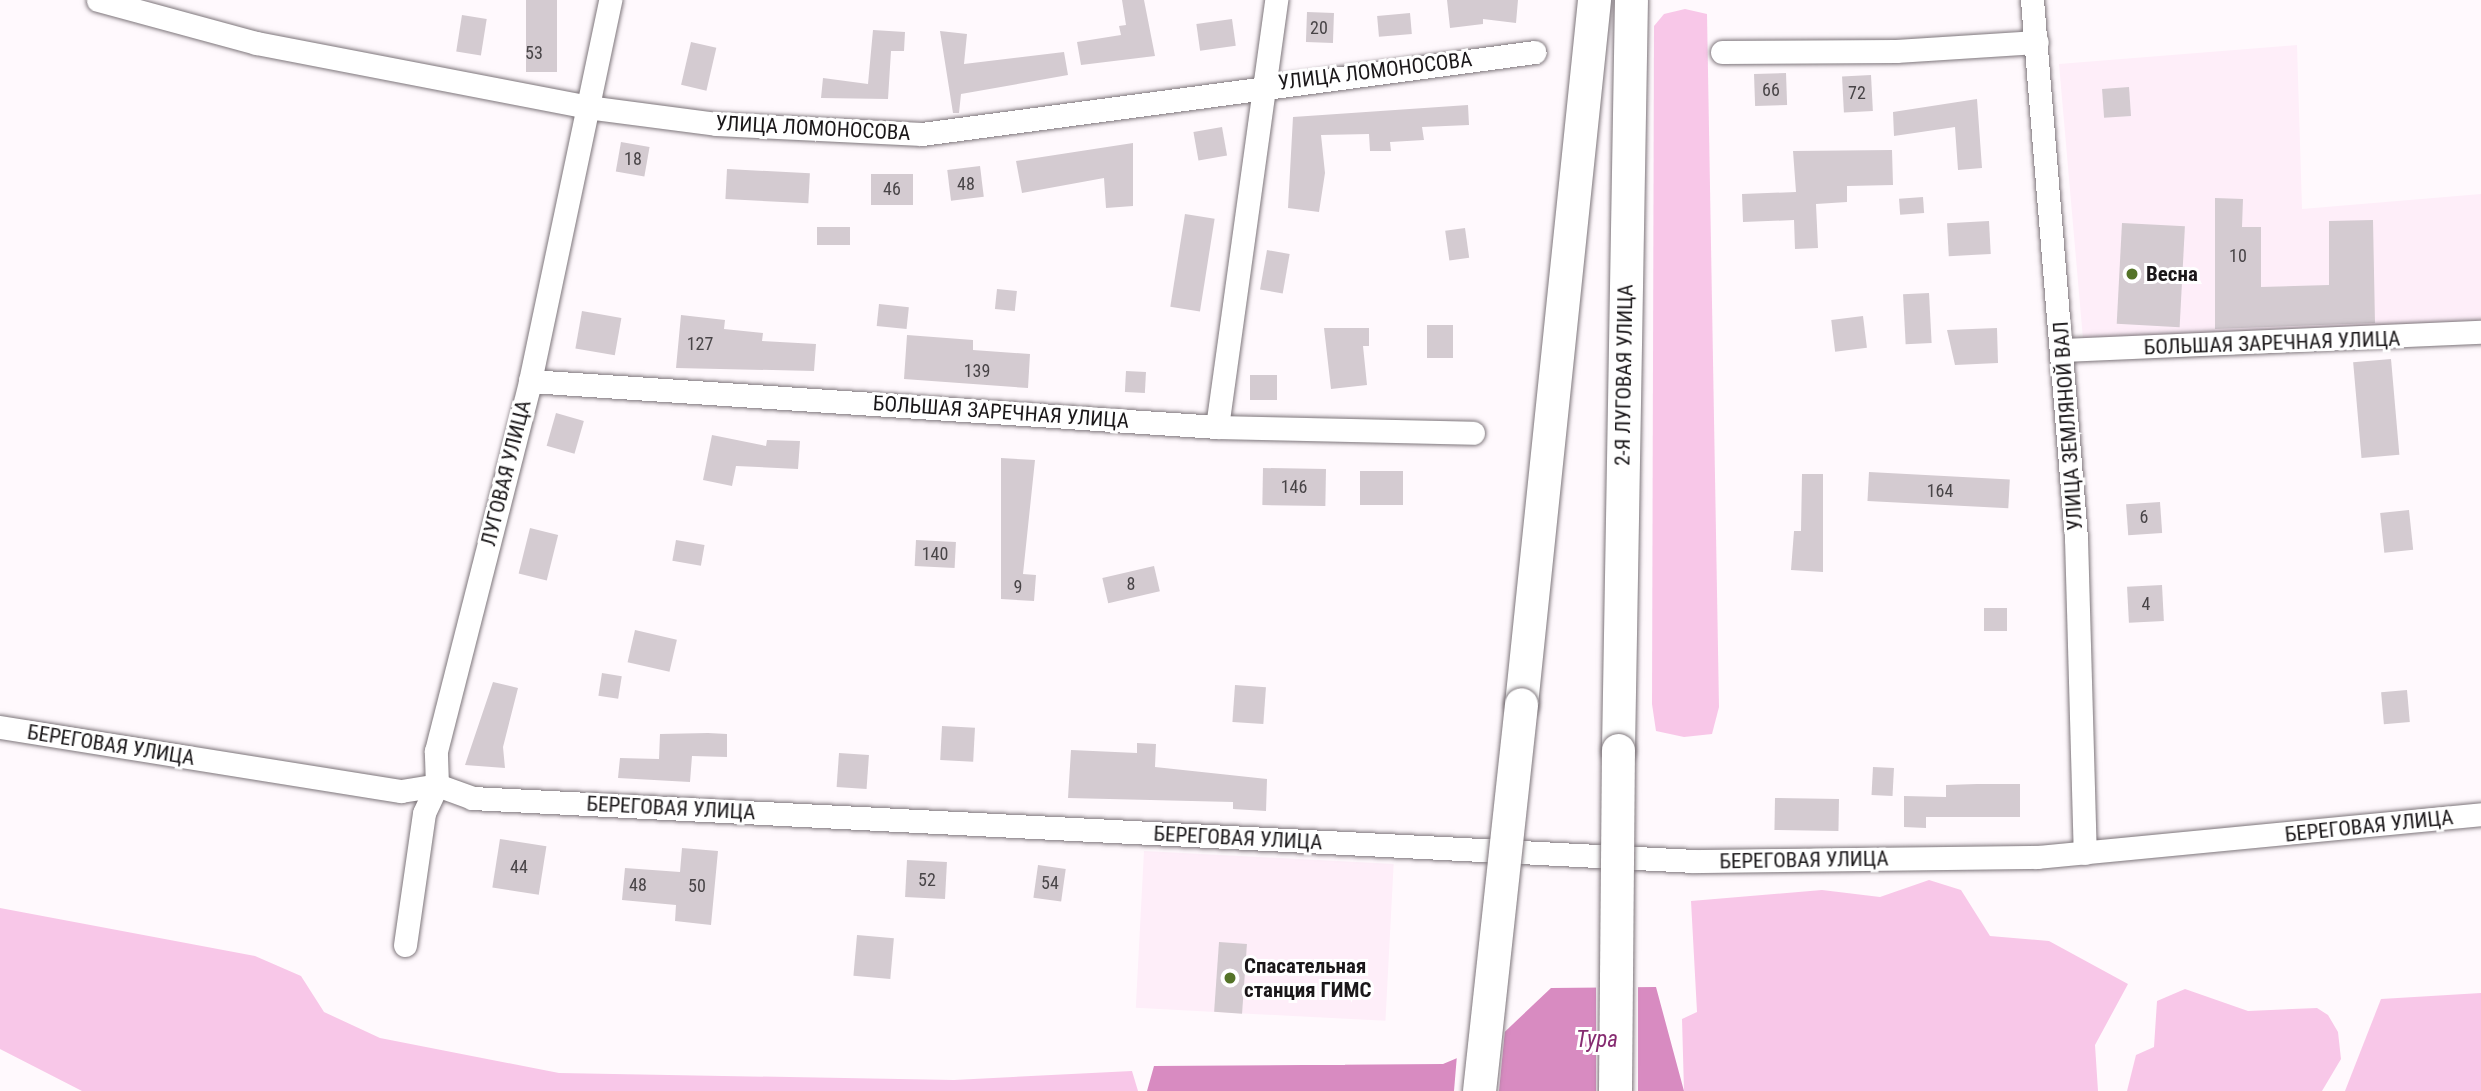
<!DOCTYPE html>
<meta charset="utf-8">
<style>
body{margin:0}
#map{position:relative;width:2481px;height:1091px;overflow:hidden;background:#fff9fd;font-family:"Roboto Condensed",sans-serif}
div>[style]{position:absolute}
.built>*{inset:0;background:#feeef9;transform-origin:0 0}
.green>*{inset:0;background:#f8c7e8}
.water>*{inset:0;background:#d88bc1}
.pier>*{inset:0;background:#fff9fd;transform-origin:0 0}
.building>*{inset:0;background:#d4cbd1;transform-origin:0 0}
.roads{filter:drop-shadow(0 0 2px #7e767b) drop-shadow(0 0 2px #7e767b)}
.street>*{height:23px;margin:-11.5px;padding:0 11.5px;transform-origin:11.5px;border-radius:11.5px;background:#fff}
.secondary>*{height:33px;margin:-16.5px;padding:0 16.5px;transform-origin:16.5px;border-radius:16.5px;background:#fff}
.bridges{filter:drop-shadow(0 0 2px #7e767b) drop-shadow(0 0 2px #7e767b)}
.secondary-bridge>*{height:33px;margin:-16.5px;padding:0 16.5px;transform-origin:16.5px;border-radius:16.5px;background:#fff}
.dots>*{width:19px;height:19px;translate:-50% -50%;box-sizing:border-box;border:4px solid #fff;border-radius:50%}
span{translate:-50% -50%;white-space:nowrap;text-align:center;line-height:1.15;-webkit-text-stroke:6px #fff;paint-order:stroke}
.number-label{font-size:18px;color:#484447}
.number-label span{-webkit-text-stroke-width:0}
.street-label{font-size:21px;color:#1a1719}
.poi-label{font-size:21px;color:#1a1719;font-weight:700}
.left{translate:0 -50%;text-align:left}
.water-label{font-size:23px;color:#862c71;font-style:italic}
</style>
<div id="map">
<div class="built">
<div style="clip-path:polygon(2297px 45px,2302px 209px,2481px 194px,2481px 324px,2083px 339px,2059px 64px)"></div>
<div style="left:1144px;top:851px;width:250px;height:157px;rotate:3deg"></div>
</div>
<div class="green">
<div style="clip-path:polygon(1685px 9px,1707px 14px,1719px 707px,1712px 734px,1684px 737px,1656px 731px,1652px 704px,1654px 26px,1664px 14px)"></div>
<div style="clip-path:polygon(1929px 880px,1961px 890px,1990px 936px,2049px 941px,2128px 984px,2095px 1045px,2098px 1091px,1684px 1091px,1682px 1019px,1697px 1012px,1691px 901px,1822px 890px,1880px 897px)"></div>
<div style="clip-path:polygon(0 908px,255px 956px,301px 976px,324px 1012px,380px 1038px,559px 1073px,954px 1080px,1132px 1071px,1138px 1091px,82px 1091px,0 1049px)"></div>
<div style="clip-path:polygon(2185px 989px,2248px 1011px,2317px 1008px,2328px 1015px,2338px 1032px,2341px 1059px,2322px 1091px,2127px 1091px,2136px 1055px,2154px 1047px,2157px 1001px)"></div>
<div style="clip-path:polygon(2481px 993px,2481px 1091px,2345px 1091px,2381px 999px)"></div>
</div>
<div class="water">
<div style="clip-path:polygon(1656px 987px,1684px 1091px,1147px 1091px,1154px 1066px,1443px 1064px,1493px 1043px,1551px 988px)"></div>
</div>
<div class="pier">
<div style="left:1596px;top:984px;width:42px;height:107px"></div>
<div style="clip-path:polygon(1505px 1030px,1499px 1091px,1454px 1091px,1457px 1055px)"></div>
<div style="left:1345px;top:1061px;width:4px;height:111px;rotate:90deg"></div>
</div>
<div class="building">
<div style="left:526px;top:0;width:31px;height:72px"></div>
<div style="clip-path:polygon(1122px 0,1144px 0,1155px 56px,1081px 65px,1077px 42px,1121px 35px,1119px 26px,1126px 25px)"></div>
<div style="clip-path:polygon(1447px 0,1518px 0,1516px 23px,1483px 19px,1483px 24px,1450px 28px)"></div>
<div style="left:1307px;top:12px;width:27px;height:30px;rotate:2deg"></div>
<div style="left:1410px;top:13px;width:21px;height:33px;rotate:85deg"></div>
<div style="left:462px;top:15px;width:25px;height:37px;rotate:9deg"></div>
<div style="left:1232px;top:19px;width:27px;height:36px;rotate:82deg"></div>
<div style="clip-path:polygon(873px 30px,905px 32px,904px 51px,891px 51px,888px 99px,821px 98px,823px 78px,868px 84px)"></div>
<div style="clip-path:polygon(940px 31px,967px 34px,964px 64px,1064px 52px,1068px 75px,961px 94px,959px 113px,953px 113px)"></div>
<div style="left:691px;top:42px;width:26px;height:44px;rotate:13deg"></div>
<div style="left:1786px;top:73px;width:32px;height:32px;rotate:88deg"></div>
<div style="left:1871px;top:75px;width:36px;height:29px;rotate:87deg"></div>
<div style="left:2129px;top:87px;width:29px;height:27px;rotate:86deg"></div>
<div style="clip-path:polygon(1977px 99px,1982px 168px,1958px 170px,1955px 127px,1894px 136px,1893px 112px)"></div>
<div style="clip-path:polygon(1468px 105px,1469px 125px,1422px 127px,1424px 140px,1390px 142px,1391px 151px,1370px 151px,1369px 134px,1321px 135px,1325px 173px,1319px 212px,1288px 208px,1293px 117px)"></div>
<div style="left:1222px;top:127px;width:29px;height:29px;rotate:80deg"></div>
<div style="left:621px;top:142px;width:29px;height:30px;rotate:10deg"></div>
<div style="clip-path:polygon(1133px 143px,1133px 206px,1106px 208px,1104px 178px,1022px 193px,1016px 161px)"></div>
<div style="clip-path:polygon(1892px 150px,1893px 185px,1847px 186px,1847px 202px,1816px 204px,1818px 248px,1795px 249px,1794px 220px,1743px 222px,1742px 194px,1796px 192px,1793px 151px)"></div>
<div style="left:980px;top:166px;width:31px;height:33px;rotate:83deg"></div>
<div style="left:727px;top:169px;width:83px;height:30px;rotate:3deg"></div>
<div style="left:871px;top:174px;width:42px;height:31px"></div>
<div style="left:1923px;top:197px;width:16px;height:24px;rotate:86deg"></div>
<div style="clip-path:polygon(2215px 198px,2243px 199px,2242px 227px,2261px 227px,2261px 287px,2329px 285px,2329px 221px,2373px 220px,2375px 323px,2215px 329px)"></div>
<div style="left:1185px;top:214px;width:30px;height:94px;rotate:9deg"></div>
<div style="left:1989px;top:221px;width:33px;height:42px;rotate:87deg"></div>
<div style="left:2122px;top:223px;width:63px;height:101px;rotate:3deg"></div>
<div style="left:817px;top:227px;width:33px;height:18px"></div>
<div style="left:1465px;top:228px;width:30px;height:20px;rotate:82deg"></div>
<div style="left:1267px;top:250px;width:23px;height:40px;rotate:10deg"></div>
<div style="left:997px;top:289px;width:20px;height:20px;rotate:6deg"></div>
<div style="left:1929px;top:293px;width:50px;height:26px;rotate:87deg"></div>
<div style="left:879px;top:304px;width:30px;height:22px;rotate:6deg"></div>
<div style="left:582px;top:311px;width:40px;height:38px;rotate:10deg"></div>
<div style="clip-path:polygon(681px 315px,725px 320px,724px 329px,763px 333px,762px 341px,816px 344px,814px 371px,676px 368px)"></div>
<div style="left:1863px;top:316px;width:32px;height:32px;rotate:83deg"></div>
<div style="left:1427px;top:325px;width:26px;height:33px"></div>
<div style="clip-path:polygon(1324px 328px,1369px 328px,1369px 346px,1363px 346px,1367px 385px,1331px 389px)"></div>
<div style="clip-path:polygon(1997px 328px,1998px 363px,1955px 365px,1947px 330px)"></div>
<div style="clip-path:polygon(907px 335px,973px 340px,973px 350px,1030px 354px,1028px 388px,904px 379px)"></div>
<div style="left:2391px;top:359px;width:96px;height:38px;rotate:85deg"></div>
<div style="left:1126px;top:371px;width:20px;height:21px;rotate:3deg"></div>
<div style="left:1277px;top:375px;width:25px;height:27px;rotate:90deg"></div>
<div style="left:556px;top:413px;width:29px;height:34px;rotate:16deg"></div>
<div style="clip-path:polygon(712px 435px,766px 446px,767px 440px,800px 441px,798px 469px,736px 466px,732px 486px,703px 480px)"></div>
<div style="clip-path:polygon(1001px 458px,1035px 460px,1023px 574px,1036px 575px,1034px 601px,1001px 599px)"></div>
<div style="left:1263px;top:468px;width:63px;height:37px;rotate:1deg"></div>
<div style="left:1360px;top:471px;width:43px;height:34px"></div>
<div style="left:1869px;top:472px;width:141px;height:29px;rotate:3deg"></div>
<div style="clip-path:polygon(1802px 474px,1823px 474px,1823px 572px,1791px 570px,1794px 531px,1801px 531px)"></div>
<div style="left:2160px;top:502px;width:31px;height:34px;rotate:86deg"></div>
<div style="left:2409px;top:510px;width:40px;height:29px;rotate:84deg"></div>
<div style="left:530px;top:528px;width:29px;height:47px;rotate:14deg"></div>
<div style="left:676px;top:540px;width:29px;height:21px;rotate:10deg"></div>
<div style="left:916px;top:540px;width:40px;height:26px;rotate:3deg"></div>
<div style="left:1154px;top:566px;width:26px;height:53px;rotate:77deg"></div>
<div style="left:2162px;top:585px;width:36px;height:35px;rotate:87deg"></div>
<div style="left:1984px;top:608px;width:23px;height:23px"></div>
<div style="left:635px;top:630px;width:43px;height:33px;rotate:13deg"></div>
<div style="left:602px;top:673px;width:20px;height:23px;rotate:9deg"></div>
<div style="clip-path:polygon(493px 682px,518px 688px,503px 747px,505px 768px,465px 765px)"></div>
<div style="left:1235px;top:685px;width:31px;height:37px;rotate:4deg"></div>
<div style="left:2407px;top:690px;width:32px;height:26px;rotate:85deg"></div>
<div style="left:942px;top:726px;width:33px;height:34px;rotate:3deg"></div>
<div style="clip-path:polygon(708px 733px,727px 734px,727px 757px,692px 756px,690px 782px,618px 778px,620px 758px,659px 759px,660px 734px)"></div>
<div style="clip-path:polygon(1137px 743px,1156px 744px,1155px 767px,1267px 779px,1266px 811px,1233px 809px,1233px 802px,1068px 798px,1071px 750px,1137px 753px)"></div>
<div style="left:839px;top:753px;width:30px;height:34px;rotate:4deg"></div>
<div style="left:1873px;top:767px;width:21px;height:28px;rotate:3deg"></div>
<div style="clip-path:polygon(1977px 784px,2020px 784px,2020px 817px,1926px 817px,1926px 828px,1904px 827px,1904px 796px,1946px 797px,1946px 785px)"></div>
<div style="left:1775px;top:798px;width:64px;height:32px;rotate:1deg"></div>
<div style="left:500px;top:839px;width:47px;height:49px;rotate:9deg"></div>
<div style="clip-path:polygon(682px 848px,718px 851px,711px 925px,675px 921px,676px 905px,622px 900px,625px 868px,680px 872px)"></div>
<div style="left:907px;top:860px;width:40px;height:37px;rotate:3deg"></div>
<div style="left:1038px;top:865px;width:28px;height:33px;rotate:8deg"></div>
<div style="left:857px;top:935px;width:37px;height:41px;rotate:5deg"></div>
<div style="left:1219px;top:942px;width:28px;height:70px;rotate:4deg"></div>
</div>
<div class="roads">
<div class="street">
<div style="left:98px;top:0;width:164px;rotate:15.2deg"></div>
<div style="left:256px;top:43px;width:337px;rotate:10.9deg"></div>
<div style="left:587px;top:107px;width:130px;rotate:7.5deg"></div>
<div style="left:716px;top:124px;width:206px;rotate:2.8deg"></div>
<div style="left:922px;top:134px;width:618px;rotate:-7.62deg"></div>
<div style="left:2032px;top:0;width:540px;rotate:85.32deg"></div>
<div style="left:2076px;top:538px;width:315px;rotate:88.4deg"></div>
<div style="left:1722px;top:52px;width:174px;rotate:-0.3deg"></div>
<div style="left:1896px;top:51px;width:141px;rotate:-3.7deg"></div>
<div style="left:2063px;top:350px;width:418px;rotate:-2.5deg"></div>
<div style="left:530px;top:381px;width:689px;rotate:3.83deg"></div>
<div style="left:1217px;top:427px;width:256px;rotate:1.3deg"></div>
<div style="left:1217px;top:427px;width:431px;rotate:-82.1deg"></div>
<div style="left:0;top:727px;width:406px;rotate:9.1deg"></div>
<div style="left:401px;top:791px;width:36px;rotate:-9deg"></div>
<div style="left:437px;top:785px;width:37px;rotate:20deg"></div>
<div style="left:472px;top:798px;width:1224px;rotate:2.95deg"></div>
<div style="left:1694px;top:861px;width:343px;rotate:-0.7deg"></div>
<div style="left:2037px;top:857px;width:446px;rotate:-5.5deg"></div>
<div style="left:405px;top:945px;width:133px;rotate:-81.8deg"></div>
<div style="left:424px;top:813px;width:31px;rotate:-65deg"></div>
<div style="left:437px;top:785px;width:34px;rotate:-92deg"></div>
<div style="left:436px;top:751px;width:382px;rotate:-75.7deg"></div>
<div style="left:530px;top:381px;width:389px;rotate:-78.1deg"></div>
</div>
<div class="secondary">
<div style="left:1521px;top:704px;width:708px;rotate:-84.08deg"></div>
<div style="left:1618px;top:750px;width:750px;rotate:-89.01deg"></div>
</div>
</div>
<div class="bridges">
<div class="secondary-bridge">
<div style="left:1479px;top:1091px;width:389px;rotate:-83.8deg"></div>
<div style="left:1615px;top:1091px;width:341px;rotate:-89.5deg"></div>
</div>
</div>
<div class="dots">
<div style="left:2132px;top:274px;background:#547328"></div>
<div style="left:1230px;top:978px;background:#547328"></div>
</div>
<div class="number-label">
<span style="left:1319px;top:28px">20</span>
<span style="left:534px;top:53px">53</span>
<span style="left:1771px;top:90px">66</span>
<span style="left:1857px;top:93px">72</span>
<span style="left:633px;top:159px">18</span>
<span style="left:966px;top:184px">48</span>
<span style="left:892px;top:189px">46</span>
<span style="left:2238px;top:256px">10</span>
<span style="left:700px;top:344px">127</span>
<span style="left:977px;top:371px">139</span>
<span style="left:1294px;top:487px">146</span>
<span style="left:1940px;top:491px">164</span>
<span style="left:2144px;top:517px">6</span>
<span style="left:935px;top:554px">140</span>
<span style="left:1131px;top:584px">8</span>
<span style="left:1018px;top:587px">9</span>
<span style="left:2146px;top:604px">4</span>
<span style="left:519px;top:867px">44</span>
<span style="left:927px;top:880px">52</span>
<span style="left:1050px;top:883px">54</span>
<span style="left:638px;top:885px">48</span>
<span style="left:697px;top:886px">50</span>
</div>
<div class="street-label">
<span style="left:1375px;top:71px;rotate:-7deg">УЛИЦА ЛОМОНОСОВА</span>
<span style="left:813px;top:128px;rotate:3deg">УЛИЦА ЛОМОНОСОВА</span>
<span style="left:2272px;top:343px;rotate:-2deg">БОЛЬШАЯ ЗАРЕЧНАЯ УЛИЦА</span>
<span style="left:1624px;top:375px;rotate:-89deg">2-Я ЛУГОВАЯ УЛИЦА</span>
<span style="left:1001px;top:412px;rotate:4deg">БОЛЬШАЯ ЗАРЕЧНАЯ УЛИЦА</span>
<span style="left:2068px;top:426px;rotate:-94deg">УЛИЦА ЗЕМЛЯНОЙ ВАЛ</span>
<span style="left:506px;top:473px;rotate:-76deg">ЛУГОВАЯ УЛИЦА</span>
<span style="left:111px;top:745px;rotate:9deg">БЕРЕГОВАЯ УЛИЦА</span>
<span style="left:671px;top:808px;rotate:3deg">БЕРЕГОВАЯ УЛИЦА</span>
<span style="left:2369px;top:826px;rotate:-6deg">БЕРЕГОВАЯ УЛИЦА</span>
<span style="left:1238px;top:838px;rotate:3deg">БЕРЕГОВАЯ УЛИЦА</span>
<span style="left:1804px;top:860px;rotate:-1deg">БЕРЕГОВАЯ УЛИЦА</span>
</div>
<div class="poi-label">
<span class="left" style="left:2146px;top:274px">Весна</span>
<span class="left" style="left:1244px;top:978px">Спасательная<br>станция ГИМС</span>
</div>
<div class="water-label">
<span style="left:1597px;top:1040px">Тура</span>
</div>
</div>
